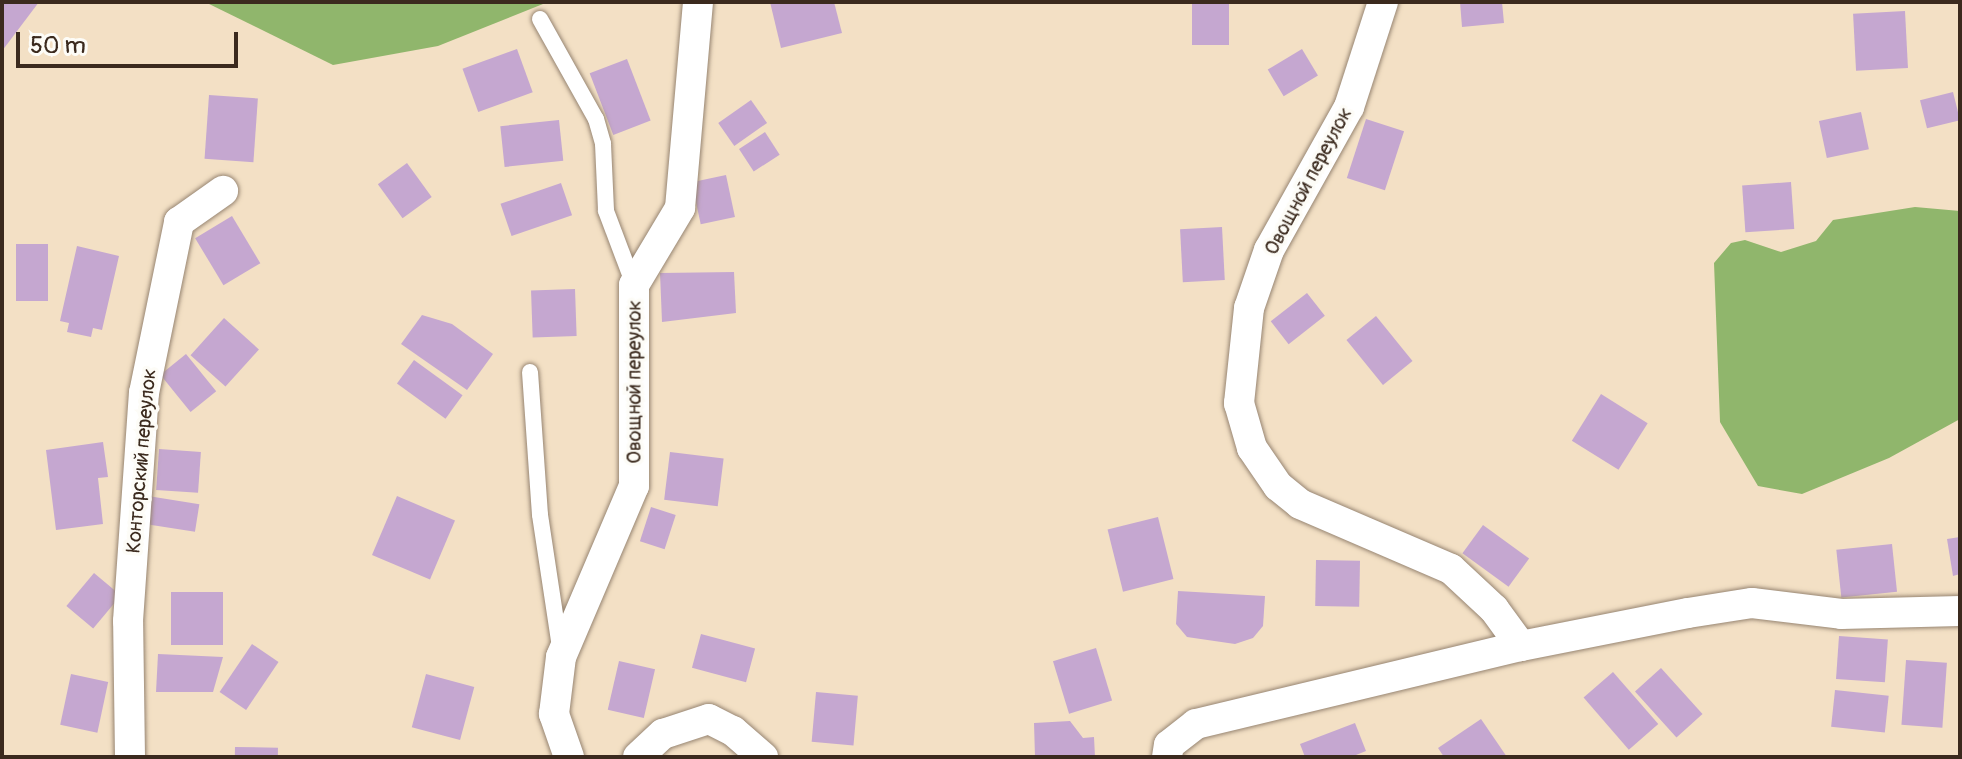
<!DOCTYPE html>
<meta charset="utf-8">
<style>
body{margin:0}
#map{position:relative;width:1962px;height:759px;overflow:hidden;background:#f3e0c5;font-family:Pangolin,sans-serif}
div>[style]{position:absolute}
.forest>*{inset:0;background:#90b66c}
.building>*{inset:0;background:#c5a7d0;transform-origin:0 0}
.roads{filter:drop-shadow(0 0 2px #978572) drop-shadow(0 0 2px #978572)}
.service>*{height:16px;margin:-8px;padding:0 8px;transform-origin:8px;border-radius:8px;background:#fff}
.minor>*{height:30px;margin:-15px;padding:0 15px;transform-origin:15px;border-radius:15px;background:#fff}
span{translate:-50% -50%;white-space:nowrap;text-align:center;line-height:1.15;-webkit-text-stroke:7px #fdfcf7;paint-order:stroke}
.street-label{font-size:20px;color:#3b2a1e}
.frame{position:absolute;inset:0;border:4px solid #3b2a1e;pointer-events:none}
.scale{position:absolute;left:16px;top:32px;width:222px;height:36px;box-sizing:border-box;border:4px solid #3b2a1e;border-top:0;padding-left:10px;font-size:24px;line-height:28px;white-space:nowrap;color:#3b2a1e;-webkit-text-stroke:6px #fdfcf7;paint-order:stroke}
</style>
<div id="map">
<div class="forest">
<div style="clip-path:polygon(205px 2px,548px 2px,438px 46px,333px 65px)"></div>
<div style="clip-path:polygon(1915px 207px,1960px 211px,1960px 419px,1889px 458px,1802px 494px,1758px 486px,1720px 422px,1714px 263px,1731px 243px,1745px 240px,1781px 252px,1816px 241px,1833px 220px)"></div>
</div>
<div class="building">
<div style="clip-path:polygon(2px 2px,39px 2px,2px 51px)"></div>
<div style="clip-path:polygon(770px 2px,834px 2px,842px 33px,781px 48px)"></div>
<div style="clip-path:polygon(1460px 2px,1502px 2px,1504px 23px,1462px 27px)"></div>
<div style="left:1192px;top:4px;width:37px;height:41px"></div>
<div style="left:1905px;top:11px;width:57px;height:52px;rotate:87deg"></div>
<div style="left:517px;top:49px;width:46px;height:58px;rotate:70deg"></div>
<div style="left:1302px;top:49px;width:31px;height:40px;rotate:59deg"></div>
<div style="left:627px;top:59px;width:66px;height:40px;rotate:69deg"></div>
<div style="left:1953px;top:92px;width:29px;height:34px;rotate:76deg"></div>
<div style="left:209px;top:95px;width:49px;height:64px;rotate:4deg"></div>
<div style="left:751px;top:100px;width:28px;height:40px;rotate:55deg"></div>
<div style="left:1861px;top:112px;width:38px;height:43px;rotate:78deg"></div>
<div style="left:1366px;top:119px;width:40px;height:62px;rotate:18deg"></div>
<div style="left:559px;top:120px;width:41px;height:59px;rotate:84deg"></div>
<div style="left:765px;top:132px;width:27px;height:31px;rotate:57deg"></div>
<div style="left:407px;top:163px;width:42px;height:36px;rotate:54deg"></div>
<div style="left:726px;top:175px;width:43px;height:35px;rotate:78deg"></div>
<div style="left:1791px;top:182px;width:47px;height:49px;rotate:86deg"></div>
<div style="left:561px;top:183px;width:34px;height:64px;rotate:71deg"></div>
<div style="left:232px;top:216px;width:55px;height:43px;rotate:59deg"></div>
<div style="left:1222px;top:227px;width:53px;height:42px;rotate:87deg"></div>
<div style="left:16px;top:244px;width:32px;height:57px"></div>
<div style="clip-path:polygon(77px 246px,119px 256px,102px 330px,93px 328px,91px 337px,67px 332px,69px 323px,60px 321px)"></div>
<div style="clip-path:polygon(734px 272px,736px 313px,662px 322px,660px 273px)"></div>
<div style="left:575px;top:289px;width:47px;height:44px;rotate:88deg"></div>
<div style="left:1307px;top:293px;width:29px;height:46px;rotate:52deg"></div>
<div style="clip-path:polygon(422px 315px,452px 324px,493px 354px,467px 390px,401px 344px)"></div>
<div style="left:1376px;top:316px;width:58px;height:38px;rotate:51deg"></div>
<div style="left:224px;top:318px;width:47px;height:50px;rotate:42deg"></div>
<div style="left:186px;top:354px;width:48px;height:33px;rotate:51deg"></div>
<div style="left:414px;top:360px;width:60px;height:29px;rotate:36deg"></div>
<div style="left:1601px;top:394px;width:55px;height:55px;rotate:32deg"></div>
<div style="clip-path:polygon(103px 442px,108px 477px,98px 478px,103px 524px,56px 530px,46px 450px)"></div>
<div style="left:159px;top:449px;width:42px;height:41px;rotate:4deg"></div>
<div style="left:670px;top:452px;width:54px;height:48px;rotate:7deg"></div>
<div style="left:148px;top:496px;width:52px;height:28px;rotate:9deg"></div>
<div style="left:397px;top:496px;width:63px;height:64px;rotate:23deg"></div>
<div style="left:651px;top:507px;width:26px;height:36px;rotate:18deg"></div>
<div style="left:1158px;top:517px;width:64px;height:52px;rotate:76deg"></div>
<div style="left:1483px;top:525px;width:57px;height:35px;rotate:36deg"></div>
<div style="clip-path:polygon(1960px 537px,1960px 574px,1953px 576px,1947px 539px)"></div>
<div style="left:1892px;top:544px;width:48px;height:56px;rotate:84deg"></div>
<div style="left:1316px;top:560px;width:44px;height:46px;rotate:1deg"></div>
<div style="left:94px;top:573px;width:35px;height:43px;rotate:40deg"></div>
<div style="clip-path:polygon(1178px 591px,1265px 596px,1263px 626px,1253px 638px,1235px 644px,1187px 637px,1176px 624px)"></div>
<div style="left:171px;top:592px;width:52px;height:53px"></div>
<div style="left:701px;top:634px;width:56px;height:35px;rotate:15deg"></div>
<div style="left:1839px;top:636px;width:49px;height:43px;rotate:4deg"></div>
<div style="left:252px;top:644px;width:32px;height:58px;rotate:34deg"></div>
<div style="left:1096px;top:648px;width:55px;height:45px;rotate:73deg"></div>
<div style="clip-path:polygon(158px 654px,223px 657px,213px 692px,156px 692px)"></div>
<div style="left:1906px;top:660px;width:41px;height:65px;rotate:4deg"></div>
<div style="left:619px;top:661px;width:37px;height:50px;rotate:13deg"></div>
<div style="left:1661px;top:668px;width:62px;height:35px;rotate:48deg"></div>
<div style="left:1613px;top:672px;width:69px;height:39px;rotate:49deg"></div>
<div style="left:71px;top:674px;width:38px;height:52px;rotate:12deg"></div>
<div style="left:426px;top:674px;width:50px;height:55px;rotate:15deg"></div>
<div style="left:1835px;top:690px;width:54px;height:37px;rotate:6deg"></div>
<div style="left:816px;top:692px;width:42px;height:50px;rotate:5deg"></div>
<div style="clip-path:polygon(1481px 719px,1507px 757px,1444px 757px,1438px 748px)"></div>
<div style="clip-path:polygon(1070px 721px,1083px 738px,1094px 737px,1095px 757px,1035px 757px,1034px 723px)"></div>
<div style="clip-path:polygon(1355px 723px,1366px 751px,1351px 757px,1305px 757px,1300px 744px)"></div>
<div style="left:235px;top:747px;width:43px;height:10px;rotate:1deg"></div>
</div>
<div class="roads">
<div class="service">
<div style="left:540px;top:19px;width:115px;rotate:60.8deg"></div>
<div style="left:596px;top:119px;width:26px;rotate:74deg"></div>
<div style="left:603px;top:144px;width:67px;rotate:87.4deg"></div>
<div style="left:606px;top:211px;width:79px;rotate:69.3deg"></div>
<div style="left:530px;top:372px;width:143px;rotate:86deg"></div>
<div style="left:540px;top:515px;width:134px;rotate:81.4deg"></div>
</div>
<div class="minor">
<div style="left:1383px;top:2px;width:110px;rotate:107.9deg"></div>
<div style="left:1349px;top:107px;width:164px;rotate:119.2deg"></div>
<div style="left:1269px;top:250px;width:61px;rotate:109deg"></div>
<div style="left:1249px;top:308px;width:96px;rotate:96deg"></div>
<div style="left:1239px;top:403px;width:47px;rotate:73.9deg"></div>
<div style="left:1252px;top:448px;width:46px;rotate:55.6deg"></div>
<div style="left:1278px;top:486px;width:28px;rotate:39deg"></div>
<div style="left:1300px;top:504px;width:164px;rotate:23.3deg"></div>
<div style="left:1451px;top:569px;width:59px;rotate:42.9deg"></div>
<div style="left:1494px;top:609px;width:46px;rotate:53.9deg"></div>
<div style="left:130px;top:757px;width:136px;rotate:-90.8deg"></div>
<div style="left:128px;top:621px;width:229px;rotate:-86deg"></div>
<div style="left:144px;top:393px;width:175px;rotate:-78.4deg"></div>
<div style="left:179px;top:222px;width:54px;rotate:-35.2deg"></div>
<div style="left:569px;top:757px;width:46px;rotate:-109.2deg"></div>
<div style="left:554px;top:714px;width:57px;rotate:-83deg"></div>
<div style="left:561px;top:657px;width:186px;rotate:-66.9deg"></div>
<div style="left:634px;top:486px;width:201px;rotate:-90deg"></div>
<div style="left:634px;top:285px;width:90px;rotate:-59.1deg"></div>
<div style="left:680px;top:208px;width:207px;rotate:-85deg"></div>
<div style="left:638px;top:757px;width:34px;rotate:-43deg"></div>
<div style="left:663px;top:734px;width:48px;rotate:-18.1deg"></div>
<div style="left:709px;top:719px;width:27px;rotate:27deg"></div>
<div style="left:733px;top:731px;width:40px;rotate:41deg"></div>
<div style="left:1167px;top:757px;width:12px;rotate:-81deg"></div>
<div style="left:1169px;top:745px;width:34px;rotate:-38deg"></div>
<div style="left:1196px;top:724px;width:334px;rotate:-13.5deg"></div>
<div style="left:1521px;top:646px;width:170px;rotate:-11.2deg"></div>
<div style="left:1688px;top:613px;width:65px;rotate:-8.9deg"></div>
<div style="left:1752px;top:603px;width:90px;rotate:7deg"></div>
<div style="left:1841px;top:614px;width:119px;rotate:-1.4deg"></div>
</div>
</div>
<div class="street-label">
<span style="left:1308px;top:181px;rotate:-62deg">Овощной переулок</span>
<span style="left:634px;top:382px;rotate:-90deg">Овощной переулок</span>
<span style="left:141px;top:461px;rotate:-85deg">Конторский переулок</span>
</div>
<div class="frame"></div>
<div class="scale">50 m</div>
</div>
